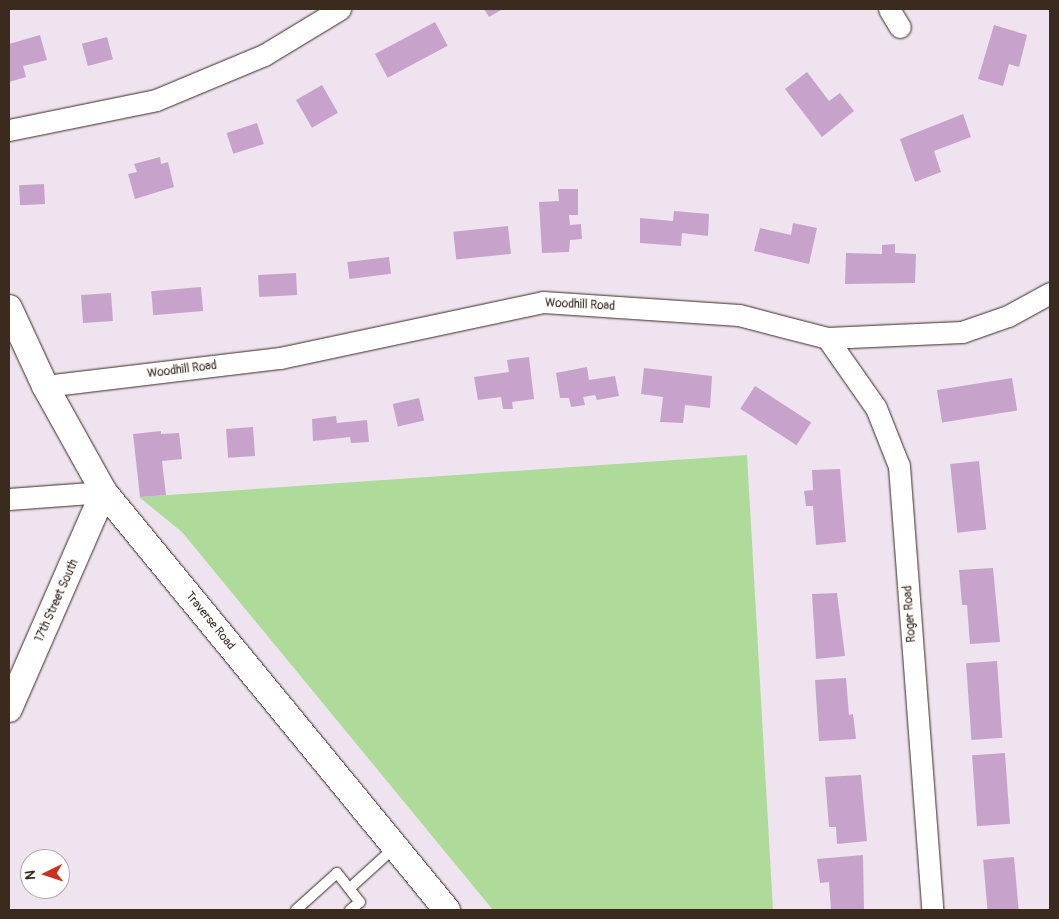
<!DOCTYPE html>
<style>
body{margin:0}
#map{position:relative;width:1059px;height:919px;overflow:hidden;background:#eee3ef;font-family:Pangolin,sans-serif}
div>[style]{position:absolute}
.green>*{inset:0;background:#aedb9a}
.building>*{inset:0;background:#c7a3cb;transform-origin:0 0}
.roads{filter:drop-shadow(0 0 1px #3b2a1e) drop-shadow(0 0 1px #3b2a1e)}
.service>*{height:10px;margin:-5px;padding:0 5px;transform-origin:5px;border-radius:5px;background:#fff}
.minor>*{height:21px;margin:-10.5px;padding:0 10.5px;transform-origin:10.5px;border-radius:10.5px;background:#fff}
.tertiary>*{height:26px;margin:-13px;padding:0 13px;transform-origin:13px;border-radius:13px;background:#fff}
span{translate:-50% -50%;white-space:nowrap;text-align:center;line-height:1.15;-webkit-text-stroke:5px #fff;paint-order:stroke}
.street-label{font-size:12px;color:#3b2a1e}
.frame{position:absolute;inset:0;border:10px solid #3b2a1e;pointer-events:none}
.north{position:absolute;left:20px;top:849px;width:50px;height:50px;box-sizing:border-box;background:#fff;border:1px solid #b1aaa5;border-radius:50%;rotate:266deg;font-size:14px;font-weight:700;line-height:20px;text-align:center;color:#3b2a1e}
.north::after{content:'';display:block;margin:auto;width:18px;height:22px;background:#c8321e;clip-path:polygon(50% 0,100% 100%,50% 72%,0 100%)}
</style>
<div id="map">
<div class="green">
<div style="clip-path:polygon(747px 455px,773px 910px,493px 910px,182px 532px,139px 497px)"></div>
</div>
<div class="building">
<div style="clip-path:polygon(484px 9px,503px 9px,489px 17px)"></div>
<div style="left:435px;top:22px;width:27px;height:68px;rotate:62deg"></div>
<div style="clip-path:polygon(994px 25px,1027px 35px,1019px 67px,1009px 64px,1003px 86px,978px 79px)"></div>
<div style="clip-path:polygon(40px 35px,47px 60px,23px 66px,26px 77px,9px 82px,9px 44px)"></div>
<div style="left:107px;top:37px;width:23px;height:26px;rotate:75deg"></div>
<div style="clip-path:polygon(807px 72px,829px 101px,840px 93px,854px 111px,822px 137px,785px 89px)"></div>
<div style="left:322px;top:85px;width:32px;height:30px;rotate:60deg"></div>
<div style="clip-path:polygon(963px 114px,971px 137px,934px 151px,941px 172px,915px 182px,900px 139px)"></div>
<div style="left:257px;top:123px;width:22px;height:32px;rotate:72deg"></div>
<div style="clip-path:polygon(160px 157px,161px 164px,168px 162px,174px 187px,135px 199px,128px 174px,137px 172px,134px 164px)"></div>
<div style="left:44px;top:184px;width:20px;height:25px;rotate:87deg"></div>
<div style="clip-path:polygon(558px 189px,578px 189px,578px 215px,569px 215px,570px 225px,581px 224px,582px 239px,570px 240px,569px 252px,542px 253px,539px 202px,559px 201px)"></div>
<div style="clip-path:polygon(674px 211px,709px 214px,708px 236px,682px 233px,681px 246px,640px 243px,640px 218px,673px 221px)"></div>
<div style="clip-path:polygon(793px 223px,817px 228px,809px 264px,754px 251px,760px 228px,791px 235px)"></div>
<div style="left:508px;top:226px;width:28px;height:55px;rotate:84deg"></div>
<div style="clip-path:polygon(895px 244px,895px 253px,916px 254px,915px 283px,845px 284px,846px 253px,882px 254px,882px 245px)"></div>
<div style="left:389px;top:257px;width:17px;height:42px;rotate:83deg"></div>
<div style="left:296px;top:273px;width:22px;height:38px;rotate:87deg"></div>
<div style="left:201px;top:287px;width:24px;height:50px;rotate:85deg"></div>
<div style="left:111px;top:293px;width:28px;height:30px;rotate:86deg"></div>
<div style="clip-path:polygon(529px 357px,534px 399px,512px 402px,513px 409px,503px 409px,501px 397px,478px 400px,474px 377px,509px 372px,507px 360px)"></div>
<div style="clip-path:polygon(587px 367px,589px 380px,615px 376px,619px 396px,597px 400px,595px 395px,583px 397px,585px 405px,571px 407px,569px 398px,560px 398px,556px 373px)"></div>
<div style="clip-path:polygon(644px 368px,712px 376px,710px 408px,685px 405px,683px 423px,660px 422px,663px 397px,641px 394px)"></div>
<div style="left:1012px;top:378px;width:33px;height:76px;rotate:81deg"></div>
<div style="left:755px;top:386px;width:67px;height:27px;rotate:33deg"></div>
<div style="left:419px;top:398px;width:23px;height:27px;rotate:77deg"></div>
<div style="clip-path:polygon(336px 416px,337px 423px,367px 420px,369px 442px,351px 443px,350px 437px,313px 441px,312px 419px)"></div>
<div style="left:253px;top:427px;width:29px;height:27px;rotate:86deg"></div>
<div style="clip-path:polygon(161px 431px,161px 434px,179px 433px,182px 459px,162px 461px,166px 495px,140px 497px,133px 434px)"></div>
<div style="left:979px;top:461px;width:69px;height:29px;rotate:84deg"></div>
<div style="clip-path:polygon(840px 469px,846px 542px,816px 545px,813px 506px,806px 506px,804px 491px,813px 490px,812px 470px)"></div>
<div style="clip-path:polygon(993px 568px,1000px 642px,970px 644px,967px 605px,962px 605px,959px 570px)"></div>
<div style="clip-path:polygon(837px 593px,845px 656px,816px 659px,812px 594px)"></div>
<div style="left:997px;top:661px;width:77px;height:31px;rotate:86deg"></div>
<div style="clip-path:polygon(846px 678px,849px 715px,853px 714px,856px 739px,819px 741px,815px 680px)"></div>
<div style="left:1005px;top:753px;width:71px;height:33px;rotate:86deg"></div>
<div style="clip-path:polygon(861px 775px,867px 841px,837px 844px,836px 827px,829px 827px,825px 777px)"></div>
<div style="clip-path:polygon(863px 855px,864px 910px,831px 910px,829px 882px,820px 883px,817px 859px)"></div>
<div style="left:1014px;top:857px;width:53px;height:31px;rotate:85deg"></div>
</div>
<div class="roads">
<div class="service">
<div style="left:350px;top:888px;width:59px;rotate:-42.3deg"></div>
<div style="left:296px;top:910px;width:55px;rotate:-42.1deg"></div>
<div style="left:337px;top:873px;width:37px;rotate:52deg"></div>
<div style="left:360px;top:902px;width:13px;rotate:141deg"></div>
</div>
<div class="minor">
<div style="left:889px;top:9px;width:21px;rotate:59deg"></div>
<div style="left:9px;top:130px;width:150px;rotate:-11.5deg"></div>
<div style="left:156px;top:100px;width:117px;rotate:-22.6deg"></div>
<div style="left:264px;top:55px;width:89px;rotate:-31.2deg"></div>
<div style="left:827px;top:338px;width:85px;rotate:55deg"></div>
<div style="left:876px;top:408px;width:62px;rotate:68.4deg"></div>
<div style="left:899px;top:466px;width:445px;rotate:85.7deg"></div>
<div style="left:45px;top:386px;width:237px;rotate:-6.8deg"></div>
<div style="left:280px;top:358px;width:269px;rotate:-12deg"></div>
<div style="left:543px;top:302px;width:196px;rotate:3.8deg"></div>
<div style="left:739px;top:315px;width:91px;rotate:14.6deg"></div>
<div style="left:827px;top:338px;width:135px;rotate:-2.5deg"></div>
<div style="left:962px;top:332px;width:49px;rotate:-19.2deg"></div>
<div style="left:1008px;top:316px;width:48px;rotate:-28.7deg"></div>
<div style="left:9px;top:499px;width:95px;rotate:-4.2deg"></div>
</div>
<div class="tertiary">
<div style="left:9px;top:308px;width:86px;rotate:65.2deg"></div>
<div style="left:45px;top:386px;width:121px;rotate:60.9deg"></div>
<div style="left:104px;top:492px;width:541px;rotate:50.63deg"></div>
<div style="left:9px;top:709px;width:237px;rotate:-66.4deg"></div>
</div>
</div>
<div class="street-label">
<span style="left:580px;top:305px;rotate:3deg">Woodhill Road</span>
<span style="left:182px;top:370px;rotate:-7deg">Woodhill Road</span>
<span style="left:57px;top:601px;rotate:-66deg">17th Street South</span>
<span style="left:910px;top:614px;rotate:-94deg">Roger Road</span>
<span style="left:210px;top:621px;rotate:51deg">Traverse Road</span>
</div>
<div class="frame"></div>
<div class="north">N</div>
</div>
